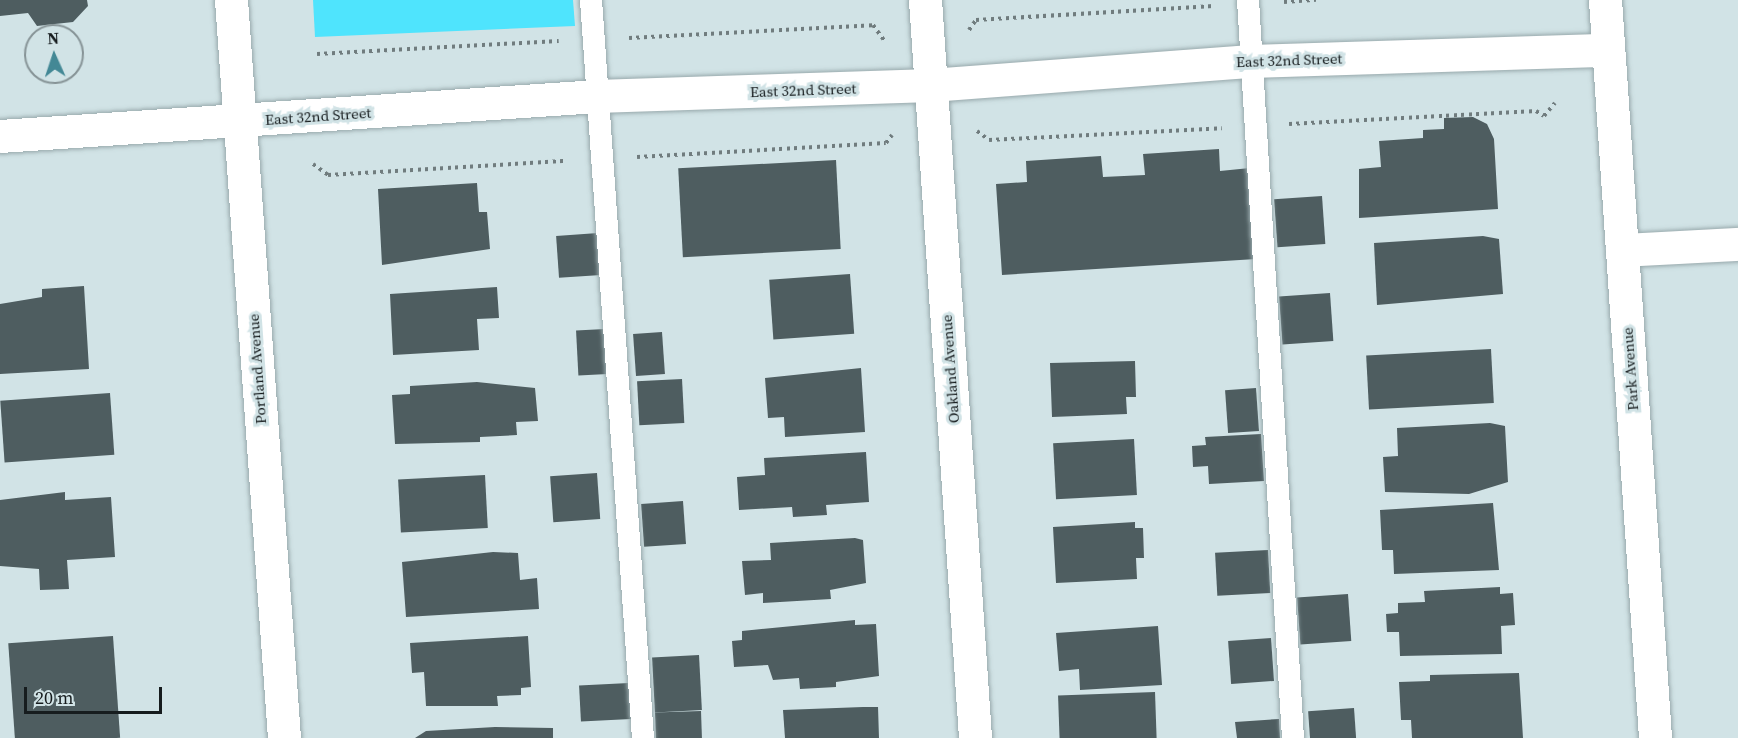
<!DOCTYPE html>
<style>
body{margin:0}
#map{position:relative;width:1738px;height:738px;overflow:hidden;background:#d1e3e6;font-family:"Source Serif 4",serif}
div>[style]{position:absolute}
.green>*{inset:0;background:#4fe4fd}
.building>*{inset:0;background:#4e5d60;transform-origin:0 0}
.path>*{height:4px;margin-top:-2px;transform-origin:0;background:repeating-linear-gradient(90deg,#707c7e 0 3px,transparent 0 7.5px)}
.roads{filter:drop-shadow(0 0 2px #98a9ac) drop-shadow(0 0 2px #98a9ac)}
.lane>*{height:22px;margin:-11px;padding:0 11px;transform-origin:11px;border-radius:11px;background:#fff}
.street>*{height:33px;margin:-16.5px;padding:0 16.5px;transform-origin:16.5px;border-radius:16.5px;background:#fff}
.secondary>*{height:33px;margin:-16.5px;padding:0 16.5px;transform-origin:16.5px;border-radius:16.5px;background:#fff}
span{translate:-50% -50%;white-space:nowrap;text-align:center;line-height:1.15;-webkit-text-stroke:6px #d1e3e6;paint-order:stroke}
.street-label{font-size:15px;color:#161c1e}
.north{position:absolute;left:24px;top:24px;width:60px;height:60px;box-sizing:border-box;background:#d1e3e6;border:2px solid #869396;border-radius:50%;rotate:357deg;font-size:16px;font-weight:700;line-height:24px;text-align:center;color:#161c1e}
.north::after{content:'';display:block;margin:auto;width:21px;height:27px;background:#438895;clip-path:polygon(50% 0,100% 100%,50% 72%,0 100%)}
.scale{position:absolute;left:24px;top:687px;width:138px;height:27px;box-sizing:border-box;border:3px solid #161c1e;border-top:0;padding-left:8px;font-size:18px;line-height:21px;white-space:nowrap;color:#161c1e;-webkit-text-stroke:4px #d1e3e6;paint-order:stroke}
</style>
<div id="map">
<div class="green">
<div style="clip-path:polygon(313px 0,573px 0,575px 26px,315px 37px)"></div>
</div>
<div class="building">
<div style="clip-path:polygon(0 0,87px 0,88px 6px,73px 22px,37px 26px,28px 13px,0 16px)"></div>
<div style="clip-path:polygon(1473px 117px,1487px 124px,1494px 139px,1498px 209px,1359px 218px,1359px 169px,1381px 167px,1379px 141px,1423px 138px,1423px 130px,1444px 129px,1444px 118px)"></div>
<div style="clip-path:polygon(1219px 149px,1220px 171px,1250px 168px,1256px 259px,1002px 275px,996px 184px,1027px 182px,1026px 161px,1101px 156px,1103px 177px,1145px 175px,1143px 154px)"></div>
<div style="left:836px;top:160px;width:89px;height:158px;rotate:87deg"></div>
<div style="clip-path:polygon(477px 183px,479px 212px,487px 212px,490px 249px,382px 265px,378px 189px)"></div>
<div style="left:1322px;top:196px;width:48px;height:48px;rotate:86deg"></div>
<div style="left:598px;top:233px;width:42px;height:42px;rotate:86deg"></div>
<div style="clip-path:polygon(1483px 236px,1499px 239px,1503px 294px,1377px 305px,1374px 243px)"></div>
<div style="left:850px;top:274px;width:60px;height:81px;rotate:86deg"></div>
<div style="clip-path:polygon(84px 286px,89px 369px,0 374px,0 304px,42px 297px,42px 289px)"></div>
<div style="clip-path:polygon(497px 287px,499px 318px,477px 319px,479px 350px,393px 355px,390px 294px)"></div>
<div style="left:1330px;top:293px;width:48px;height:51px;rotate:86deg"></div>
<div style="left:605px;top:329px;width:45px;height:29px;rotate:87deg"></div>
<div style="left:662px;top:332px;width:42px;height:29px;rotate:86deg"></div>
<div style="left:1491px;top:349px;width:54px;height:125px;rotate:87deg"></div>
<div style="clip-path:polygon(1135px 361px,1136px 397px,1126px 397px,1127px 414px,1052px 417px,1050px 363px)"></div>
<div style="clip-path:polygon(861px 368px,865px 432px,785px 437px,784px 417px,768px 418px,765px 378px)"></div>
<div style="left:682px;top:379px;width:44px;height:45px;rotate:87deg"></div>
<div style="clip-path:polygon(477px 382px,535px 388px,538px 421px,516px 422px,517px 435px,480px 437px,480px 442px,395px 444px,392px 395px,410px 394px,410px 386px)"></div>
<div style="left:1256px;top:388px;width:43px;height:31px;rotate:86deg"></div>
<div style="left:110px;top:393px;width:62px;height:110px;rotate:86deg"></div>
<div style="clip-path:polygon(1490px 423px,1505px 426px,1508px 482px,1469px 494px,1385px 492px,1383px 457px,1398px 456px,1397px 428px)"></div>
<div style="clip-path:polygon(1261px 434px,1264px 481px,1209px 484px,1208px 466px,1193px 467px,1192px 446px,1206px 445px,1205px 437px)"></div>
<div style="left:1134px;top:439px;width:56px;height:81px;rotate:87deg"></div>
<div style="clip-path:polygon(866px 452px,869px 502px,826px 505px,827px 515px,793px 517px,792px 507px,739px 510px,737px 477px,765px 475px,764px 458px)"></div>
<div style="left:597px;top:473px;width:46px;height:47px;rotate:86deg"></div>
<div style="left:485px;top:475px;width:53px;height:87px;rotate:87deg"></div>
<div style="clip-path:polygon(65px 492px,65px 500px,111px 497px,115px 557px,67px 560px,69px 589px,40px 590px,39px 569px,0 566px,0 500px)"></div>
<div style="left:683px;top:501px;width:43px;height:42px;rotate:86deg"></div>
<div style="clip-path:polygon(1493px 503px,1499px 570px,1394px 574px,1393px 550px,1382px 550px,1380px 510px)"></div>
<div style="clip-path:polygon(1135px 522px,1135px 528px,1143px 528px,1144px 558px,1136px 558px,1137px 579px,1056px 583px,1053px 527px)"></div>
<div style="clip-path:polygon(855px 538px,863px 540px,866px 583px,830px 590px,831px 599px,763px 603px,763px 593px,745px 595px,742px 561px,771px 560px,770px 543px)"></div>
<div style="left:1268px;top:550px;width:43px;height:53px;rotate:87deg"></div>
<div style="clip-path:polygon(493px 552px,518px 553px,520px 580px,537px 578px,539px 609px,406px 617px,402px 562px)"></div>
<div style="clip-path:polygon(1500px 587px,1500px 594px,1513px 593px,1515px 625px,1501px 626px,1502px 654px,1400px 656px,1399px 632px,1387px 632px,1386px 614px,1398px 613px,1398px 603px,1425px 602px,1424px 591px)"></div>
<div style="left:1348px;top:594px;width:47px;height:51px;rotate:86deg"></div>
<div style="clip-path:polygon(855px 620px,855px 625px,876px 624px,879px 676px,836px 682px,836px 687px,800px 689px,799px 678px,773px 680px,768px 665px,734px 667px,732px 641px,742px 640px,742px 631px)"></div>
<div style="clip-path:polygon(1158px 626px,1162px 685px,1080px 690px,1079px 669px,1059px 671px,1056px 633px)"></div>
<div style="left:113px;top:636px;width:102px;height:105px;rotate:86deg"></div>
<div style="clip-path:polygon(528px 636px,531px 687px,521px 688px,521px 695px,497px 696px,498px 706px,426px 706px,424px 672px,412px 673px,410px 643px)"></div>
<div style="left:1271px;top:638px;width:43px;height:43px;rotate:86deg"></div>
<div style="left:699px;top:655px;width:55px;height:47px;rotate:87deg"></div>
<div style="clip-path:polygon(1519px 673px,1523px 738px,1412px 738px,1411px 720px,1401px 720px,1399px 682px,1430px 681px,1430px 675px)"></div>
<div style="left:629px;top:683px;width:36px;height:50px;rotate:87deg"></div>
<div style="left:1155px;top:692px;width:46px;height:97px;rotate:88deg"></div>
<div style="clip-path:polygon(863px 707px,878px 707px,879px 738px,785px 738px,783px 710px)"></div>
<div style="left:1354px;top:708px;width:30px;height:46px;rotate:86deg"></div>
<div style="left:701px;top:711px;width:27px;height:46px;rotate:88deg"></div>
<div style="clip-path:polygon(1279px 719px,1280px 738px,1237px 738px,1235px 722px)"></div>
<div style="clip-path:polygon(495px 727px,553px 728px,553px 738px,415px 738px,426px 731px)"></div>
</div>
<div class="path">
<div style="left:1284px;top:2px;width:32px;rotate:-4deg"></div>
<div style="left:969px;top:30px;width:12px;rotate:-55deg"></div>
<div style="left:976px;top:20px;width:238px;rotate:-3.4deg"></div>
<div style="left:629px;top:38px;width:244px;rotate:-3deg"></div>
<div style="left:873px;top:25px;width:19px;rotate:54deg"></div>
<div style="left:317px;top:54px;width:242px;rotate:-3.1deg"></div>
<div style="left:1289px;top:124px;width:247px;rotate:-3deg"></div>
<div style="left:1536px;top:111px;width:9px;rotate:32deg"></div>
<div style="left:1544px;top:116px;width:17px;rotate:-50deg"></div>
<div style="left:977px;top:131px;width:15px;rotate:37deg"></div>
<div style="left:989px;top:140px;width:233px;rotate:-2.9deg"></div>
<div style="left:637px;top:157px;width:249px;rotate:-3.2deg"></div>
<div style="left:886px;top:143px;width:10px;rotate:-53deg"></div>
<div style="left:313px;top:164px;width:19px;rotate:36deg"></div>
<div style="left:328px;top:175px;width:239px;rotate:-3.4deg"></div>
</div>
<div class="roads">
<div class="lane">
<div style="left:591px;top:0;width:740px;rotate:85.97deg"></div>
<div style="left:1248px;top:0;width:739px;rotate:86.51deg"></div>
</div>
<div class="street">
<div style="left:925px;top:0;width:740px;rotate:86.12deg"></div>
<div style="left:0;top:136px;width:598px;rotate:-3.83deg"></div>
<div style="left:597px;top:96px;width:333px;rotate:-1.9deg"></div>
<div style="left:930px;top:85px;width:322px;rotate:-4.3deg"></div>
<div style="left:1251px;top:61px;width:356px;rotate:-1.8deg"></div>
<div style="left:1622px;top:250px;width:116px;rotate:-3deg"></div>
</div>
<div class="secondary">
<div style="left:231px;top:0;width:740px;rotate:85.89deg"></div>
<div style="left:1605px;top:0;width:740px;rotate:86.12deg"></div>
</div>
</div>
<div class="street-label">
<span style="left:1289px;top:60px;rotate:-2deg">East 32nd Street</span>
<span style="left:803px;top:90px;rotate:-2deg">East 32nd Street</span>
<span style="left:318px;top:116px;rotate:-4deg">East 32nd Street</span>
<span style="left:257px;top:369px;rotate:-94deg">Portland Avenue</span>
<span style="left:950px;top:369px;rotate:-94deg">Oakland Avenue</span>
<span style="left:1630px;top:369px;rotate:-94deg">Park Avenue</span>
</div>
<div class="north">N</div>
<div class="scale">20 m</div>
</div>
